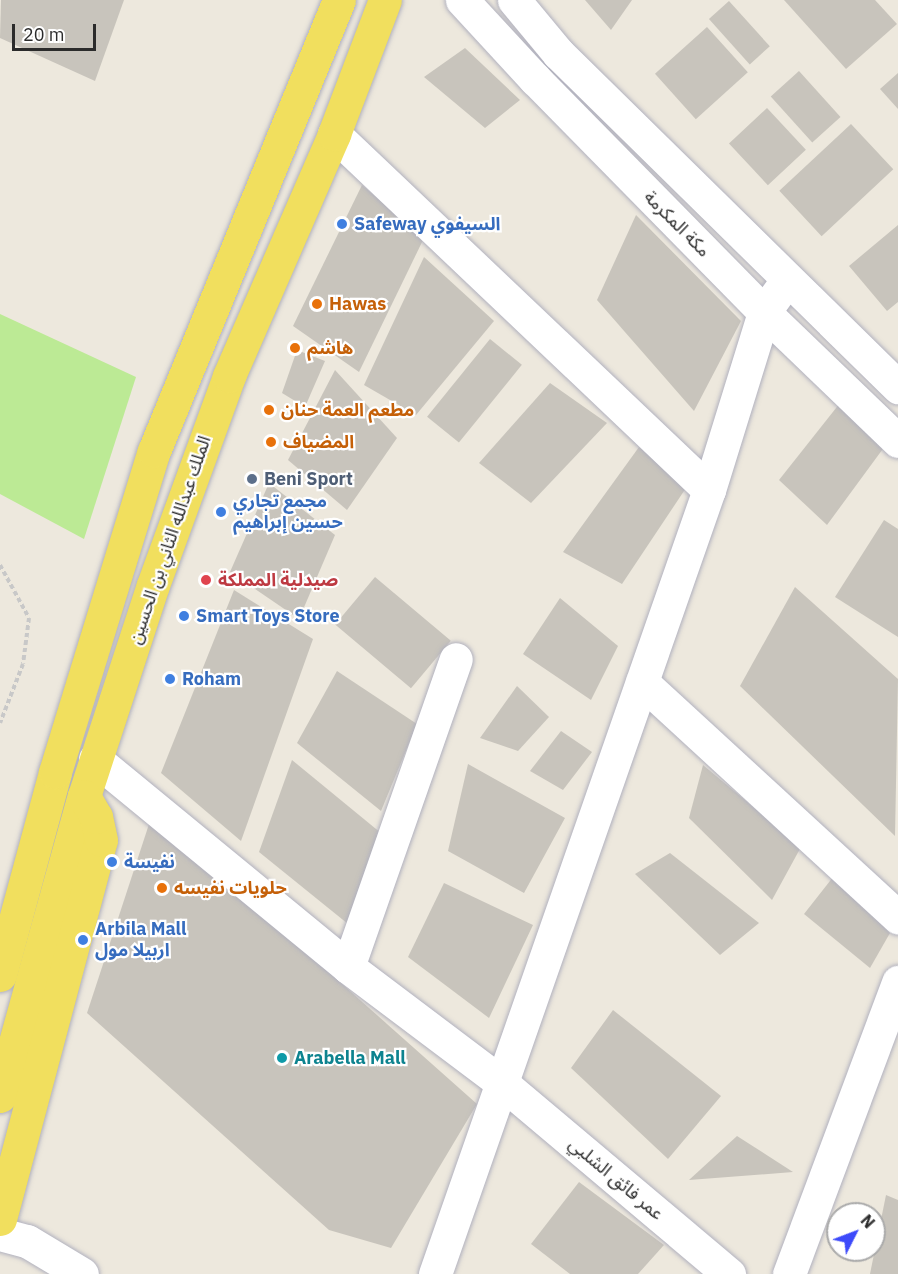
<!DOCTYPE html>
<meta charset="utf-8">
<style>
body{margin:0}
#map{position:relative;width:898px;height:1274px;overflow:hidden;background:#ede8dd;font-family:"IBM Plex Sans","Noto Sans Arabic",sans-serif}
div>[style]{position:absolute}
.pitch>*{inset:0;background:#bcea95}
.building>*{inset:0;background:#c8c4bc;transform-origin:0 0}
.path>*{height:4px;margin-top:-2px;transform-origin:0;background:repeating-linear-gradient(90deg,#c8c8c8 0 4.5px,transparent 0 7.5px)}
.roads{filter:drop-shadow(0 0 2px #b1b1be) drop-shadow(0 0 2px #b1b1be)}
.minor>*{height:33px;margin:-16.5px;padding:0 16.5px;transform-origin:16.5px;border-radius:16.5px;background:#fff}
.major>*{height:33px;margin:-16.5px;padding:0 16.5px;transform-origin:16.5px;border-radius:16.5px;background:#f1df5e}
.dots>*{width:16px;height:16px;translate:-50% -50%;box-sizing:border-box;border:3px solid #fff;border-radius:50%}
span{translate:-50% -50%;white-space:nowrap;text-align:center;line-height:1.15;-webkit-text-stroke:4.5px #fff;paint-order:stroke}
.shop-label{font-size:18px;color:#366cbe;font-weight:700}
.left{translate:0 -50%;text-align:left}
.street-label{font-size:18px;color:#2b2b2b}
.food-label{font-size:18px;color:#c56008;font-weight:700}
.service-label{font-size:18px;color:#4e5e75;font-weight:700}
.health-label{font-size:18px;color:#be3a42;font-weight:700}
.culture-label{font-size:18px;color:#0d838f;font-weight:700}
.north{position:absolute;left:826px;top:1202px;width:60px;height:60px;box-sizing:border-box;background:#fff;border:2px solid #aaa;border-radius:50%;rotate:48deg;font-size:16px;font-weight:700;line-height:24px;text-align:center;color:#2b2b2b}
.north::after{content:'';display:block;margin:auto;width:21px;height:27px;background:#3d4afa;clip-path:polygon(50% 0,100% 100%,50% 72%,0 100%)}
.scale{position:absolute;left:12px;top:24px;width:84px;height:27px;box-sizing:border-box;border:3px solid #2b2b2b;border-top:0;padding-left:8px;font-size:18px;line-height:21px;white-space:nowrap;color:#2b2b2b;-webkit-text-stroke:4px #fff;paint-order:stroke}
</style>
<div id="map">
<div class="pitch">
<div style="clip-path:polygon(0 314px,136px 377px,84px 539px,0 494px)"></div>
</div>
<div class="building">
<div style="clip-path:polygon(1px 0,124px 0,95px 81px,0 38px)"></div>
<div style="clip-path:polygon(585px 0,632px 0,611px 30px)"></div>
<div style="clip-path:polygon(784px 0,875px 0,897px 24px,846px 69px)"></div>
<div style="left:729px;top:1px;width:61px;height:27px;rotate:48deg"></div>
<div style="left:707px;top:27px;width:61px;height:70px;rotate:48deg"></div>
<div style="clip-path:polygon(465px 48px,520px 100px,485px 128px,424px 77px)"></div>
<div style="left:799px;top:71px;width:62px;height:38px;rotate:48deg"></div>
<div style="clip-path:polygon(898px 73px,898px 109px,880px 89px)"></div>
<div style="left:767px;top:108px;width:57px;height:52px;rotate:47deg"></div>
<div style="left:851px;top:124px;width:62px;height:98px;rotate:47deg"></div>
<div style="clip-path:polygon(362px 185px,424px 238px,359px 372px,293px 326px)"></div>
<div style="clip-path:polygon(636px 215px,741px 321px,694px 411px,597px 300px)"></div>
<div style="clip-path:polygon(898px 225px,898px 302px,887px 311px,849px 266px)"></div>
<div style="clip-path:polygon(424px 257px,494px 321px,416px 415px,364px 385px)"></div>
<div style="left:490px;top:339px;width:41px;height:100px;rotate:39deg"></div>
<div style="clip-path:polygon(297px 350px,325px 361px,305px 407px,282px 393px)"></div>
<div style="clip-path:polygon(335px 370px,397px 438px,347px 510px,288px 460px)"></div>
<div style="clip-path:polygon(550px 383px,607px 423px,531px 503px,479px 463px)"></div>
<div style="clip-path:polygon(840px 403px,885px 446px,827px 525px,779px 480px)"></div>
<div style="clip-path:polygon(639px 447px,686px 488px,622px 584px,563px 552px)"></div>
<div style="clip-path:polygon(269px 483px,335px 535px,299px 619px,230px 572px)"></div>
<div style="clip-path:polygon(884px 520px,898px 529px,898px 637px,835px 597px)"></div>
<div style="left:375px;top:577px;width:99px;height:62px;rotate:40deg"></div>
<div style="clip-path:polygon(795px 587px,898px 679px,895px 836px,740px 686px)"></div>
<div style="clip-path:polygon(234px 590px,313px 639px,241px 841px,161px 773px)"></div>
<div style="clip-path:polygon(560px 598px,618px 646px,591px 700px,523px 654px)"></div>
<div style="clip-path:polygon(337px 671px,417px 724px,381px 811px,297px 743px)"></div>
<div style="clip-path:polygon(517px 686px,549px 717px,518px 751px,480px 738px)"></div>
<div style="clip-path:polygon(561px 731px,592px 752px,563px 790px,530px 771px)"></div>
<div style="clip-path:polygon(292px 760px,387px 838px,353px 928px,259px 852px)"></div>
<div style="clip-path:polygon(468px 764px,565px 818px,524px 893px,448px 851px)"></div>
<div style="clip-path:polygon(703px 765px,801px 847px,772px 900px,689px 818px)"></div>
<div style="clip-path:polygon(152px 815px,477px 1104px,391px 1248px,329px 1230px,87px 1013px)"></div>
<div style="clip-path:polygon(670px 853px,759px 923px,720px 955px,635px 874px)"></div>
<div style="clip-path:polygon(837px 872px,890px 933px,870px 968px,804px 914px)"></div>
<div style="clip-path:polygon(444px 883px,533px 925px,489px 1018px,408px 957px)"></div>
<div style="clip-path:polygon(613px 1010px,721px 1096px,668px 1159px,571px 1068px)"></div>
<div style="clip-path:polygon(737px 1136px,793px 1172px,689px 1180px)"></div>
<div style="clip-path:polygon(579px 1182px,664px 1245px,638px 1274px,570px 1274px,531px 1244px)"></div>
<div style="clip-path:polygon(886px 1195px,898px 1200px,898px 1274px,870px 1274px)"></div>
</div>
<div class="path">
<div style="left:0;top:565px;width:60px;rotate:61.3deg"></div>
<div style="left:29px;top:618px;width:46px;rotate:97.4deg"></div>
<div style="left:23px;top:664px;width:63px;rotate:111.3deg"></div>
</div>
<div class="roads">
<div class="minor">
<div style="left:462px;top:0;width:108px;rotate:47.3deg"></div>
<div style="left:535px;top:79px;width:327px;rotate:45.5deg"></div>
<div style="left:764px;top:312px;width:186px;rotate:43.9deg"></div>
<div style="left:514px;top:0;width:69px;rotate:50.3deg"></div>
<div style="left:558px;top:53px;width:477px;rotate:44.5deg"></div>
<div style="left:334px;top:134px;width:517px;rotate:43.51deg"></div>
<div style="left:642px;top:682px;width:348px;rotate:42.6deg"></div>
<div style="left:95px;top:759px;width:328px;rotate:39.4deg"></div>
<div style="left:348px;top:967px;width:193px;rotate:37deg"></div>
<div style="left:502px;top:1083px;width:297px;rotate:40.1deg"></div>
<div style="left:348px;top:967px;width:326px;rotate:-70.7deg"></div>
<div style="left:0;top:1234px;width:28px;rotate:15deg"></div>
<div style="left:27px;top:1241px;width:64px;rotate:31deg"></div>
<div style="left:435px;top:1274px;width:831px;rotate:-70.74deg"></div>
<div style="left:709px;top:490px;width:186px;rotate:-72.8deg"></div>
<div style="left:764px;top:312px;width:39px;rotate:-54deg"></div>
<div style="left:789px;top:1274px;width:312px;rotate:-69.5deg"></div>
</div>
<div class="major">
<div style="left:0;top:975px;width:210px;rotate:-74.8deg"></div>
<div style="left:55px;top:772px;width:336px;rotate:-72.9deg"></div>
<div style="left:154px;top:451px;width:487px;rotate:-67.7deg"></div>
<div style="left:0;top:1096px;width:312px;rotate:-74.4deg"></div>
<div style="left:84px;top:796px;width:222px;rotate:-71.9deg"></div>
<div style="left:153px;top:585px;width:222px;rotate:-70deg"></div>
<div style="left:229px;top:376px;width:264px;rotate:-66.5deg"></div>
<div style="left:334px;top:134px;width:143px;rotate:-69.2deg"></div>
<div style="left:0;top:1219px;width:392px;rotate:-75.1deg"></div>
<div style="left:101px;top:840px;width:24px;rotate:-102deg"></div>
<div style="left:96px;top:817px;width:24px;rotate:-120deg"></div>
</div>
</div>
<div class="dots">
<div style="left:342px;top:224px;background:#3f7fe0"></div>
<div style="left:317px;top:304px;background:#e8710a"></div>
<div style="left:295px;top:348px;background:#e8710a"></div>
<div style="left:269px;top:410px;background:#e8710a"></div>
<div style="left:271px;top:442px;background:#e8710a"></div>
<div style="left:252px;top:479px;background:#5c6f8a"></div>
<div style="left:221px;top:512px;background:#3f7fe0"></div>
<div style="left:206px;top:580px;background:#e0444e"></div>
<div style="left:184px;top:616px;background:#3f7fe0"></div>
<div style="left:170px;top:679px;background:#3f7fe0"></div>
<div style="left:112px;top:862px;background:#3f7fe0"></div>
<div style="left:162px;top:888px;background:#e8710a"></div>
<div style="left:83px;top:940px;background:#3f7fe0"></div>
<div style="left:282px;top:1058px;background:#0f9aa8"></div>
</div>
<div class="shop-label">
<span class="left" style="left:354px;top:224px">Safeway السيفوي</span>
<span class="left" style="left:233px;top:512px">مجمع تجاري<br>حسين إبراهيم</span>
<span class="left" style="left:196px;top:616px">Smart Toys Store</span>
<span class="left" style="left:182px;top:679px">Roham</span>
<span class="left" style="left:124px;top:862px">نفيسة</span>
<span class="left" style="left:95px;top:940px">Arbila Mall<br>اربيلا مول</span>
</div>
<div class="street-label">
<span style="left:677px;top:224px;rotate:45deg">مكة المكرمة</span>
<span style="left:170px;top:540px;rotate:-71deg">الملك عبدالله الثاني بن الحسين</span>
<span style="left:616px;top:1179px;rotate:40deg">عمر فائق الشلبي</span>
</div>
<div class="food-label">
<span class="left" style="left:329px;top:304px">Hawas</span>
<span class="left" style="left:307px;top:348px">هاشم</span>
<span class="left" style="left:281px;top:410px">مطعم العمة حنان</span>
<span class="left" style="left:283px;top:442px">المضياف</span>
<span class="left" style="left:174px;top:888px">حلويات نفيسه</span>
</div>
<div class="service-label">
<span class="left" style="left:264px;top:479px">Beni Sport</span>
</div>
<div class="health-label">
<span class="left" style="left:218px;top:580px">صيدلية المملكة</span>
</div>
<div class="culture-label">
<span class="left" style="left:294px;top:1058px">Arabella Mall</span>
</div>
<div class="north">N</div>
<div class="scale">20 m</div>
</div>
